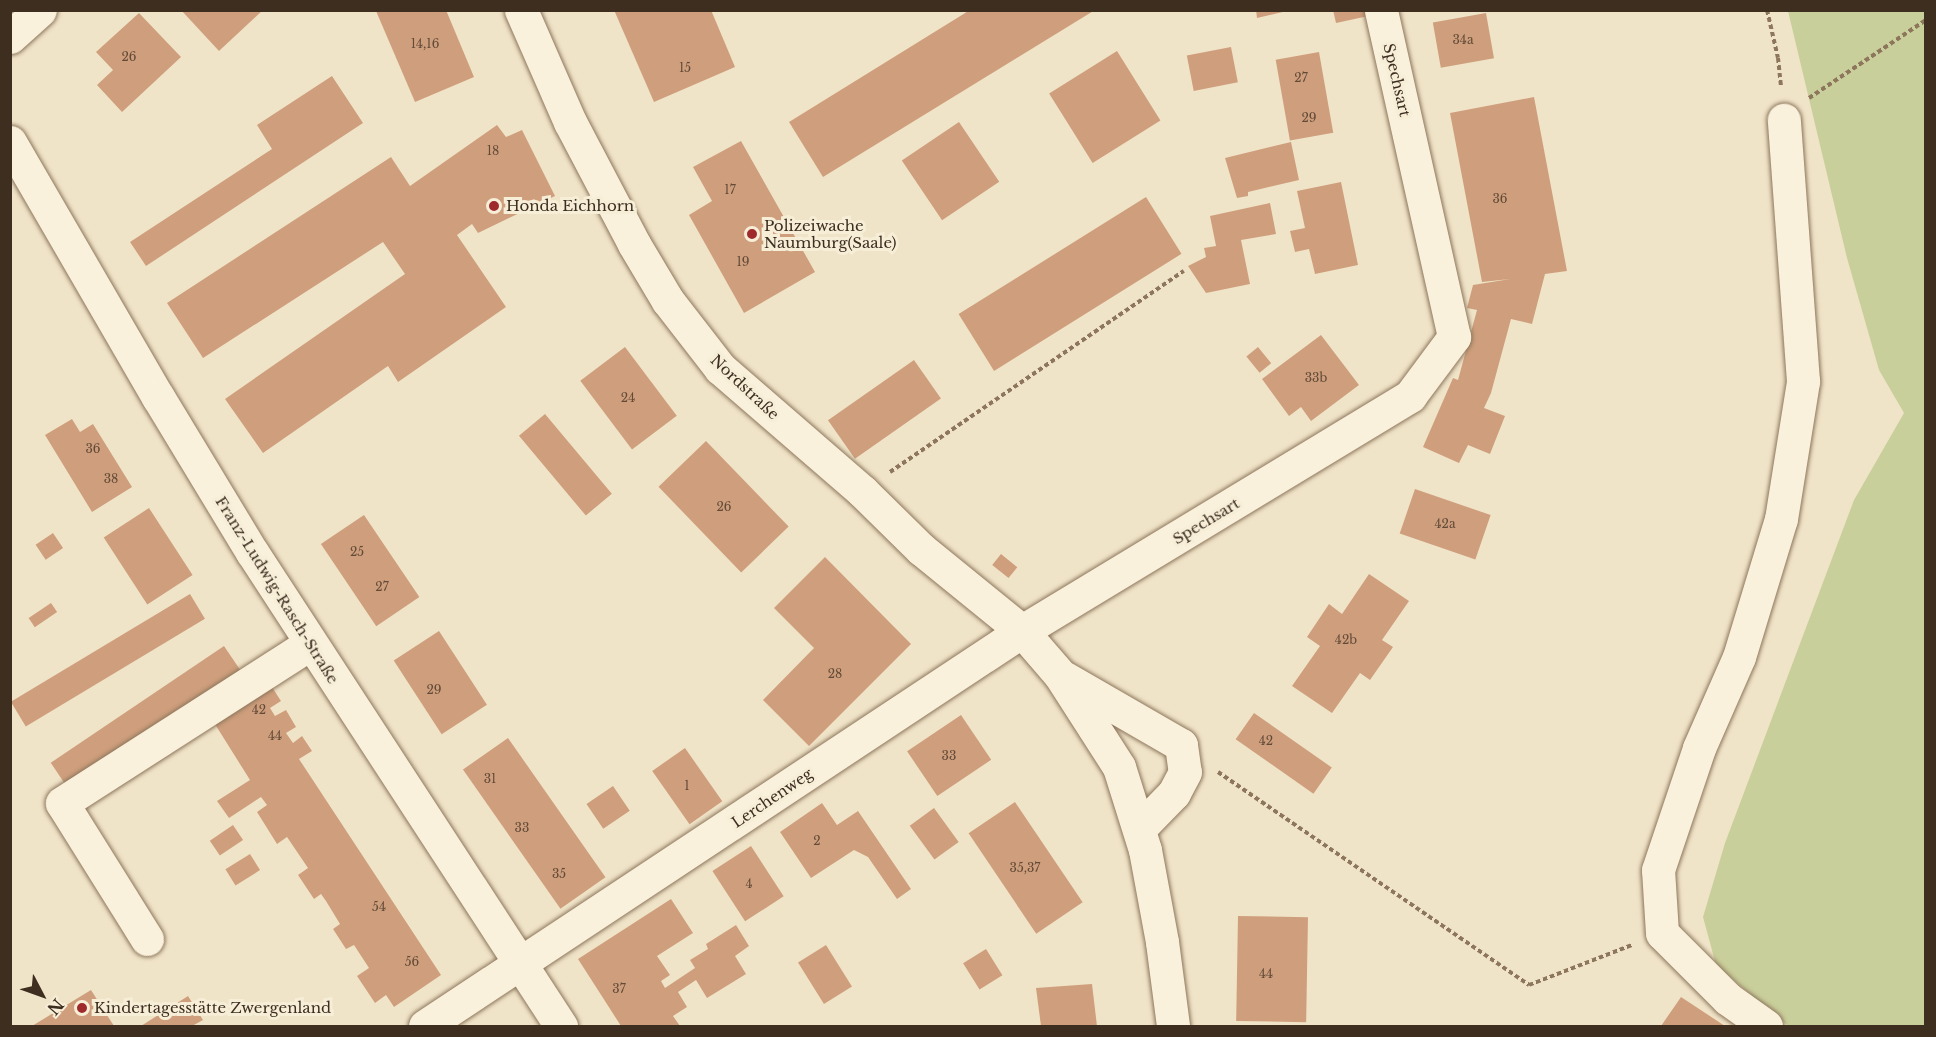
<!DOCTYPE html>
<meta charset="utf-8">
<style>
body{margin:0}
#map{position:relative;width:1936px;height:1037px;overflow:hidden;background:#f0e4c8;font-family:"Libre Baskerville",serif}
div>[style]{position:absolute}
.green>*{inset:0;background:#c9cf9b}
.building>*{inset:0;background:#cf9f7d;transform-origin:0 0}
.path>*{height:4px;margin-top:-2px;transform-origin:0;background:repeating-linear-gradient(90deg,#8d765c 0 4.5px,transparent 0 7.5px)}
.roads{filter:drop-shadow(0 0 2px #8d765c) drop-shadow(0 0 2px #8d765c)}
.minor>*{height:33px;margin:-16.5px;padding:0 16.5px;transform-origin:16.5px;border-radius:16.5px;background:#faf1dc}
.dots>*{width:16px;height:16px;translate:-50% -50%;box-sizing:border-box;border:3px solid #f7eed8;border-radius:50%}
span{translate:-50% -50%;white-space:nowrap;text-align:center;line-height:1.15;-webkit-text-stroke:6px #f7eed8;paint-order:stroke}
.number-label{font-size:12px;color:#624a37}
.number-label span{-webkit-text-stroke-width:0}
.street-label{font-size:15px;color:#3d2e20}
.poi-label{font-size:15px;color:#3d2e20}
.left{translate:0 -50%;text-align:left}
.frame{position:absolute;inset:0;border:12px solid #3d2e20;pointer-events:none}
.north{position:absolute;left:12px;top:965px;width:60px;height:60px;-webkit-text-stroke:4px #f7eed8;paint-order:stroke;rotate:131deg;font-size:16px;font-weight:700;line-height:24px;text-align:center;color:#3d2e20}
.north::after{content:'';display:block;margin:auto;width:21px;height:27px;background:#3d2e20;clip-path:polygon(50% 0,100% 100%,50% 72%,0 100%)}
</style>
<div id="map">
<div class="green">
<div style="clip-path:polygon(1788px 11px,1925px 11px,1925px 1026px,1788px 1026px,1716px 965px,1703px 917px,1725px 843px,1854px 500px,1904px 413px,1879px 370px,1847px 258px)"></div>
</div>
<div class="building">
<div style="clip-path:polygon(181px 10px,263px 10px,219px 51px)"></div>
<div style="clip-path:polygon(446px 10px,474px 77px,415px 102px,376px 11px)"></div>
<div style="clip-path:polygon(614px 10px,711px 10px,735px 67px,654px 102px)"></div>
<div style="clip-path:polygon(970px 10px,1095px 10px,823px 177px,789px 122px)"></div>
<div style="clip-path:polygon(1256px 10px,1287px 10px,1287px 11px,1257px 18px)"></div>
<div style="clip-path:polygon(1333px 10px,1372px 10px,1373px 15px,1336px 23px)"></div>
<div style="clip-path:polygon(139px 13px,181px 57px,122px 112px,97px 85px,113px 70px,96px 52px)"></div>
<div style="left:1486px;top:13px;width:46px;height:54px;rotate:80deg"></div>
<div style="left:1231px;top:47px;width:36px;height:45px;rotate:79deg"></div>
<div style="left:1117px;top:51px;width:82px;height:80px;rotate:58deg"></div>
<div style="left:1319px;top:52px;width:82px;height:44px;rotate:80deg"></div>
<div style="clip-path:polygon(332px 76px,363px 123px,146px 266px,130px 242px,272px 149px,257px 125px)"></div>
<div style="clip-path:polygon(1534px 97px,1567px 271px,1545px 274px,1532px 324px,1511px 319px,1491px 393px,1484px 408px,1505px 416px,1490px 454px,1468px 445px,1459px 463px,1423px 447px,1453px 378px,1458px 380px,1477px 310px,1467px 308px,1473px 285px,1510px 279px,1482px 282px,1450px 113px)"></div>
<div style="left:959px;top:122px;width:72px;height:69px;rotate:56deg"></div>
<div style="clip-path:polygon(497px 125px,506px 137px,522px 130px,555px 196px,478px 233px,472px 224px,457px 235px,506px 307px,398px 382px,388px 366px,263px 453px,225px 399px,405px 274px,383px 242px,203px 358px,167px 303px,391px 157px,410px 186px)"></div>
<div style="clip-path:polygon(741px 141px,815px 272px,744px 313px,689px 215px,712px 201px,693px 167px)"></div>
<div style="clip-path:polygon(1291px 142px,1299px 180px,1248px 192px,1248px 196px,1237px 198px,1225px 158px)"></div>
<div style="clip-path:polygon(1341px 182px,1358px 265px,1315px 274px,1309px 249px,1295px 252px,1290px 231px,1305px 228px,1297px 191px)"></div>
<div style="left:1146px;top:197px;width:67px;height:221px;rotate:58deg"></div>
<div style="clip-path:polygon(1270px 203px,1276px 234px,1241px 240px,1250px 284px,1206px 293px,1188px 266px,1206px 257px,1204px 248px,1216px 246px,1210px 216px)"></div>
<div style="clip-path:polygon(1321px 335px,1359px 385px,1311px 421px,1301px 407px,1289px 416px,1262px 379px)"></div>
<div style="left:625px;top:347px;width:86px;height:56px;rotate:53deg"></div>
<div style="left:1258px;top:347px;width:21px;height:15px;rotate:51deg"></div>
<div style="left:914px;top:360px;width:47px;height:105px;rotate:55deg"></div>
<div style="left:545px;top:414px;width:104px;height:34px;rotate:50deg"></div>
<div style="clip-path:polygon(72px 419px,80px 432px,93px 424px,132px 487px,92px 512px,45px 435px)"></div>
<div style="left:706px;top:441px;width:119px;height:66px;rotate:46deg"></div>
<div style="left:1415px;top:489px;width:80px;height:47px;rotate:19deg"></div>
<div style="left:149px;top:508px;width:80px;height:54px;rotate:57deg"></div>
<div style="left:364px;top:515px;width:99px;height:52px;rotate:56deg"></div>
<div style="left:53px;top:533px;width:18px;height:21px;rotate:56deg"></div>
<div style="left:1001px;top:554px;width:21px;height:14px;rotate:39deg"></div>
<div style="clip-path:polygon(825px 557px,911px 644px,809px 746px,763px 700px,814px 648px,774px 608px)"></div>
<div style="clip-path:polygon(1369px 574px,1409px 601px,1382px 640px,1393px 647px,1370px 680px,1360px 673px,1332px 713px,1292px 686px,1320px 646px,1307px 637px,1329px 604px,1342px 614px)"></div>
<div style="left:190px;top:594px;width:29px;height:209px;rotate:59deg"></div>
<div style="left:51px;top:603px;width:11px;height:27px;rotate:56deg"></div>
<div style="left:439px;top:631px;width:88px;height:54px;rotate:57deg"></div>
<div style="left:224px;top:646px;width:36px;height:209px;rotate:56deg"></div>
<div style="clip-path:polygon(270px 684px,281px 701px,270px 708px,275px 716px,286px 710px,296px 727px,286px 733px,293px 743px,302px 736px,312px 751px,299px 759px,441px 975px,394px 1007px,386px 995px,375px 1003px,357px 976px,369px 968px,354px 945px,346px 949px,333px 929px,340px 924px,326px 901px,321px 894px,314px 899px,298px 875px,308px 868px,287px 837px,277px 844px,257px 812px,267px 805px,261px 797px,229px 818px,217px 801px,250px 780px,213px 721px)"></div>
<div style="left:1254px;top:713px;width:95px;height:32px;rotate:35deg"></div>
<div style="left:961px;top:715px;width:54px;height:65px;rotate:56deg"></div>
<div style="left:508px;top:738px;width:170px;height:55px;rotate:55deg"></div>
<div style="left:685px;top:748px;width:65px;height:40px;rotate:55deg"></div>
<div style="left:613px;top:786px;width:30px;height:32px;rotate:56deg"></div>
<div style="left:1015px;top:802px;width:121px;height:56px;rotate:56deg"></div>
<div style="clip-path:polygon(822px 803px,837px 825px,858px 811px,911px 889px,897px 899px,868px 857px,854px 850px,811px 878px,780px 832px)"></div>
<div style="left:934px;top:808px;width:42px;height:30px;rotate:54deg"></div>
<div style="left:233px;top:825px;width:18px;height:28px;rotate:56deg"></div>
<div style="left:751px;top:846px;width:60px;height:46px;rotate:57deg"></div>
<div style="left:250px;top:854px;width:19px;height:29px;rotate:58deg"></div>
<div style="clip-path:polygon(671px 899px,693px 933px,657px 956px,670px 975px,661px 981px,665px 988px,695px 968px,690px 960px,708px 949px,706px 944px,736px 925px,749px 946px,735px 956px,746px 974px,707px 998px,696px 980px,678px 992px,687px 1007px,673px 1016px,680px 1026px,621px 1026px,578px 959px)"></div>
<div style="left:1238px;top:916px;width:70px;height:105px;rotate:1deg"></div>
<div style="left:826px;top:945px;width:49px;height:33px;rotate:58deg"></div>
<div style="left:986px;top:949px;width:31px;height:27px;rotate:58deg"></div>
<div style="clip-path:polygon(1092px 984px,1097px 1026px,1041px 1026px,1036px 988px)"></div>
<div style="clip-path:polygon(91px 990px,114px 1026px,32px 1026px)"></div>
<div style="clip-path:polygon(188px 996px,203px 1020px,192px 1026px,141px 1026px)"></div>
<div style="clip-path:polygon(1681px 997px,1725px 1026px,1661px 1026px)"></div>
</div>
<div class="path">
<div style="left:1767px;top:10px;width:49px;rotate:77.1deg"></div>
<div style="left:1778px;top:58px;width:28px;rotate:84deg"></div>
<div style="left:1809px;top:98px;width:141px;rotate:-33.7deg"></div>
<div style="left:890px;top:472px;width:356px;rotate:-34.4deg"></div>
<div style="left:1218px;top:772px;width:377px;rotate:34.4deg"></div>
<div style="left:1529px;top:985px;width:110px;rotate:-21.2deg"></div>
</div>
<div class="roads">
<div class="minor">
<div style="left:521px;top:10px;width:122px;rotate:66.4deg"></div>
<div style="left:570px;top:122px;width:138px;rotate:62.3deg"></div>
<div style="left:634px;top:244px;width:66px;rotate:59.2deg"></div>
<div style="left:668px;top:301px;width:85px;rotate:52.2deg"></div>
<div style="left:720px;top:368px;width:188px;rotate:40.9deg"></div>
<div style="left:862px;top:491px;width:83px;rotate:44.5deg"></div>
<div style="left:921px;top:549px;width:130px;rotate:39.1deg"></div>
<div style="left:1022px;top:631px;width:58px;rotate:49.2deg"></div>
<div style="left:1060px;top:675px;width:109px;rotate:57.3deg"></div>
<div style="left:1119px;top:767px;width:87px;rotate:72.6deg"></div>
<div style="left:1145px;top:850px;width:94px;rotate:79.5deg"></div>
<div style="left:1162px;top:942px;width:85px;rotate:82.5deg"></div>
<div style="left:10px;top:37px;width:40px;rotate:-42deg"></div>
<div style="left:10px;top:142px;width:295px;rotate:59.9deg"></div>
<div style="left:158px;top:397px;width:181px;rotate:58.8deg"></div>
<div style="left:252px;top:552px;width:566px;rotate:56.9deg"></div>
<div style="left:1065px;top:678px;width:134px;rotate:30deg"></div>
<div style="left:1181px;top:745px;width:27px;rotate:82deg"></div>
<div style="left:1185px;top:772px;width:24px;rotate:118deg"></div>
<div style="left:1174px;top:793px;width:50px;rotate:134.2deg"></div>
<div style="left:147px;top:939px;width:160px;rotate:-122deg"></div>
<div style="left:62px;top:803px;width:295px;rotate:-32.7deg"></div>
<div style="left:425px;top:1026px;width:716px;rotate:-33.49deg"></div>
<div style="left:1022px;top:631px;width:454px;rotate:-31.2deg"></div>
<div style="left:1410px;top:396px;width:74px;rotate:-53.3deg"></div>
<div style="left:1454px;top:337px;width:335px;rotate:-102.6deg"></div>
<div style="left:1766px;top:1026px;width:47px;rotate:-144.6deg"></div>
<div style="left:1728px;top:999px;width:93px;rotate:-135deg"></div>
<div style="left:1662px;top:933px;width:63px;rotate:-93.6deg"></div>
<div style="left:1658px;top:870px;width:129px;rotate:-71.4deg"></div>
<div style="left:1699px;top:748px;width:99px;rotate:-66.3deg"></div>
<div style="left:1739px;top:657px;width:144px;rotate:-73.1deg"></div>
<div style="left:1781px;top:519px;width:140px;rotate:-80.9deg"></div>
<div style="left:1803px;top:381px;width:262px;rotate:-94.2deg"></div>
</div>
</div>
<div class="dots">
<div style="left:494px;top:206px;background:#9e2a2b"></div>
<div style="left:752px;top:234px;background:#9e2a2b"></div>
<div style="left:82px;top:1008px;background:#9e2a2b"></div>
</div>
<div class="number-label">
<span style="left:1463px;top:40px">34a</span>
<span style="left:425px;top:44px">14,16</span>
<span style="left:129px;top:57px">26</span>
<span style="left:685px;top:68px">15</span>
<span style="left:1301px;top:78px">27</span>
<span style="left:1309px;top:118px">29</span>
<span style="left:493px;top:151px">18</span>
<span style="left:730px;top:190px">17</span>
<span style="left:1500px;top:199px">36</span>
<span style="left:743px;top:262px">19</span>
<span style="left:1316px;top:378px">33b</span>
<span style="left:628px;top:398px">24</span>
<span style="left:93px;top:449px">36</span>
<span style="left:111px;top:479px">38</span>
<span style="left:724px;top:507px">26</span>
<span style="left:1445px;top:524px">42a</span>
<span style="left:357px;top:552px">25</span>
<span style="left:382px;top:587px">27</span>
<span style="left:1346px;top:640px">42b</span>
<span style="left:835px;top:674px">28</span>
<span style="left:434px;top:690px">29</span>
<span style="left:259px;top:710px">42</span>
<span style="left:275px;top:736px">44</span>
<span style="left:1266px;top:741px">42</span>
<span style="left:949px;top:756px">33</span>
<span style="left:490px;top:779px">31</span>
<span style="left:687px;top:786px">1</span>
<span style="left:522px;top:828px">33</span>
<span style="left:817px;top:841px">2</span>
<span style="left:1025px;top:868px">35,37</span>
<span style="left:559px;top:874px">35</span>
<span style="left:749px;top:884px">4</span>
<span style="left:379px;top:907px">54</span>
<span style="left:412px;top:962px">56</span>
<span style="left:1266px;top:974px">44</span>
<span style="left:619px;top:989px">37</span>
</div>
<div class="street-label">
<span style="left:1397px;top:80px;rotate:77deg">Spechsart</span>
<span style="left:745px;top:387px;rotate:43deg">Nordstraße</span>
<span style="left:1206px;top:521px;rotate:-31deg">Spechsart</span>
<span style="left:277px;top:590px;rotate:58deg">Franz-Ludwig-Rasch-Straße</span>
<span style="left:772px;top:798px;rotate:-34deg">Lerchenweg</span>
</div>
<div class="poi-label">
<span class="left" style="left:506px;top:206px">Honda Eichhorn</span>
<span class="left" style="left:764px;top:234px">Polizeiwache<br>Naumburg(Saale)</span>
<span class="left" style="left:94px;top:1008px">Kindertagesstätte Zwergenland</span>
</div>
<div class="frame"></div>
<div class="north">N</div>
</div>
